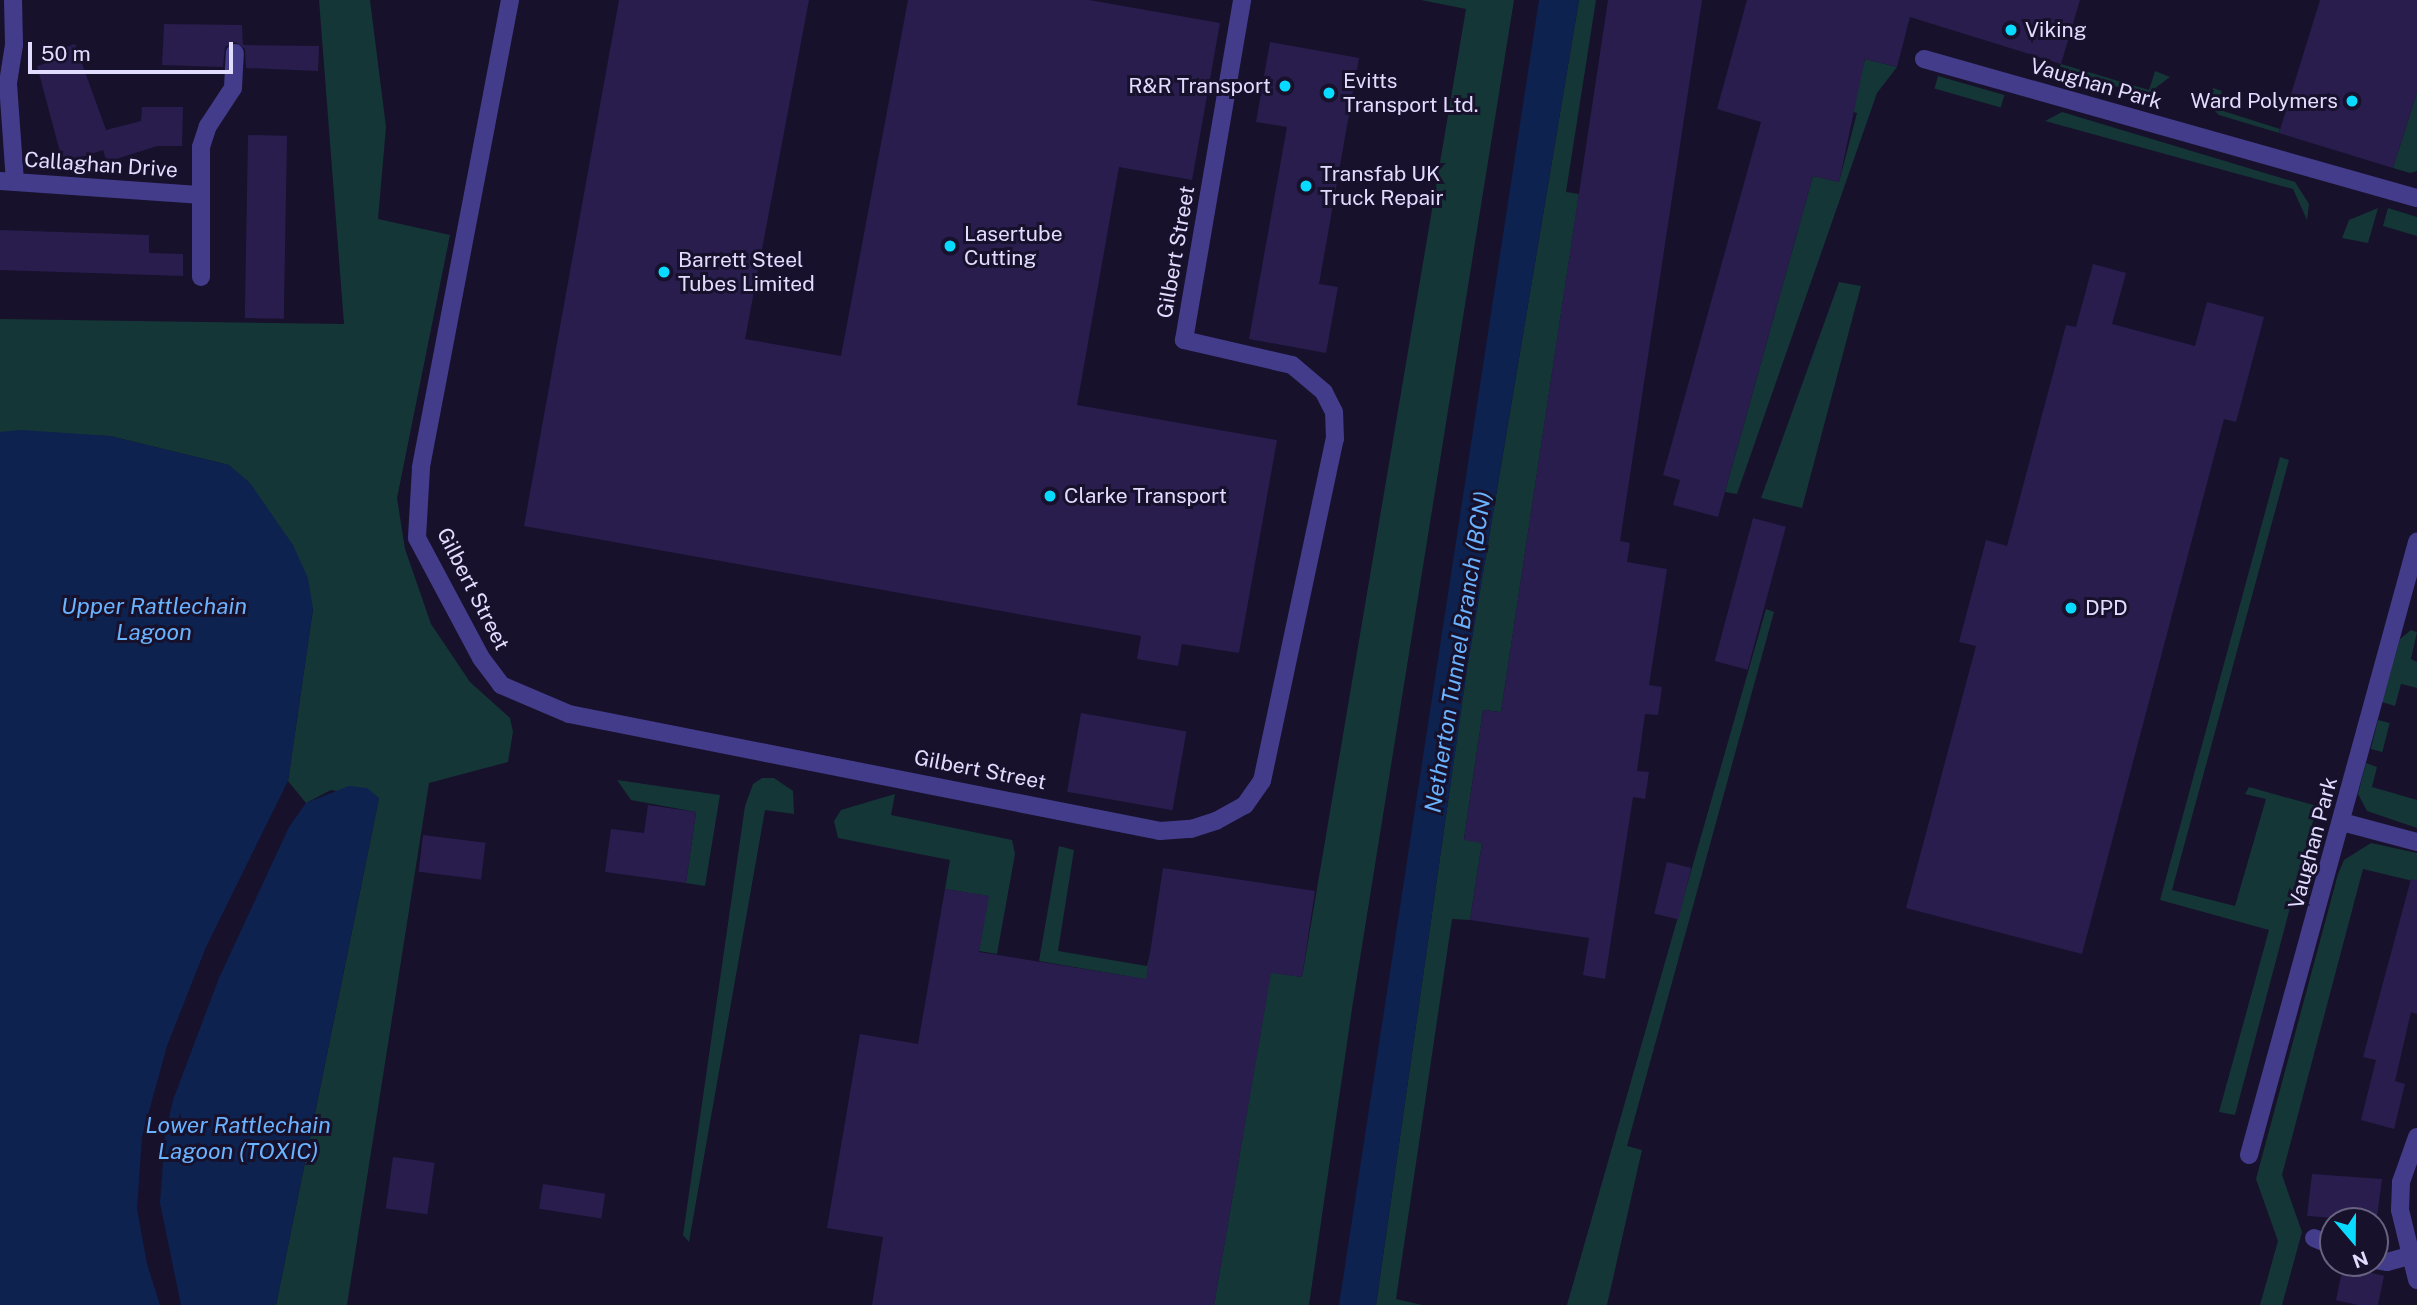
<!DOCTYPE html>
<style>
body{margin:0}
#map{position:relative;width:2417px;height:1305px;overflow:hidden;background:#17112c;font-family:"Public Sans",sans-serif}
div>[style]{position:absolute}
.green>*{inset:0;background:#143636;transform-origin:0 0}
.water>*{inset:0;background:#0d224f}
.building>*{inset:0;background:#291d4d;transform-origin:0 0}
.minor>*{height:18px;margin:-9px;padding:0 9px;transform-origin:9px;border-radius:9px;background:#433c8b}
.dots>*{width:19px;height:19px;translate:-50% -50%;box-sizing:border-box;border:4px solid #17112c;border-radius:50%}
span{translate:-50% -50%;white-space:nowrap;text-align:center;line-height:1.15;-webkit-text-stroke:6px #17112c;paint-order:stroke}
.poi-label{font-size:21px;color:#e2dcff}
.left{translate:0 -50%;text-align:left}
.right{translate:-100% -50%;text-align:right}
.street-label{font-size:21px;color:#e2dcff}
.water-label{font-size:23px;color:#6ab3ff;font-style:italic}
.north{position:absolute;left:2319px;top:1207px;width:70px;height:70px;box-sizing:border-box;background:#17112c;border:2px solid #686280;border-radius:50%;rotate:160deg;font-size:19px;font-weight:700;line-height:28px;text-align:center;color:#e2dcff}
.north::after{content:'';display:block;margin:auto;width:24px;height:32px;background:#08dbff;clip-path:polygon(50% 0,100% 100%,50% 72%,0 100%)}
.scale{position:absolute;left:28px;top:42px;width:205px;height:32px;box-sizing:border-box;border:4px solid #e2dcff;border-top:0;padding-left:9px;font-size:21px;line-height:24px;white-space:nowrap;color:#e2dcff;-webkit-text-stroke:5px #17112c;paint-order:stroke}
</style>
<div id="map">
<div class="green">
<div style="clip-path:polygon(319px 0,370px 0,386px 127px,378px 219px,450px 235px,397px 498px,405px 549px,431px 624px,470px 682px,510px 718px,513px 732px,508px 762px,429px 783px,347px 1305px,276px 1305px,379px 798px,331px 790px,306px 803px,288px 781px,313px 609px,293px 545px,229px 465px,110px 436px,0 432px,0 319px,344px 324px)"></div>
<div style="clip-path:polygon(1421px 0,1514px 0,1353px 1002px,1309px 1305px,1214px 1305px,1266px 1000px,1039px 961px,1059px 846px,1074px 850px,1058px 951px,1147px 966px,1150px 954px,1302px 977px,1466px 9px)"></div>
<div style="clip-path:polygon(1579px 0,1596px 0,1566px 192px,1579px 194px,1501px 712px,1483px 710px,1464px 839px,1482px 843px,1470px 920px,1452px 919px,1396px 1299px,1422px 1305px,1376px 1305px,1467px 669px)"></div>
<div style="clip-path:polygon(1865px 59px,1897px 67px,1877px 93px,1737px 494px,1725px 492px,1813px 176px,1839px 182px,1857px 113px,1832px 106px,1858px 87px)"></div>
<div style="clip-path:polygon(2061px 64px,2149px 90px,2155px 71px,2170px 77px,2150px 92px,2141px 94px,2059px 69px)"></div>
<div style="left:1938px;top:76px;width:69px;height:13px;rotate:16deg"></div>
<div style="clip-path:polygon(2213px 88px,2222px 91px,2217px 109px,2280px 129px,2279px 133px,2219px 115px,2213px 109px)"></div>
<div style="clip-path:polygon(2417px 92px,2417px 171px,2410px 173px,2393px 168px)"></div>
<div style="clip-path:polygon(2062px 112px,2295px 182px,2309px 204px,2307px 220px,2293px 189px,2045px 121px)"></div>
<div style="clip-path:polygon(2378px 208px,2368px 243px,2342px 238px,2349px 220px)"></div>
<div style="clip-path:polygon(2388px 208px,2417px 217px,2417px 236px,2383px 226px)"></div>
<div style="clip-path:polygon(1839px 282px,1861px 286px,1802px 508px,1761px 498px)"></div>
<div style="clip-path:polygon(2280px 457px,2289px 460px,2172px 890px,2235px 906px,2266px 799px,2245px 794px,2249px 787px,2317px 806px,2235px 1115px,2219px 1112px,2269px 930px,2160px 900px)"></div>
<div style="clip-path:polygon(1766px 609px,1774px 612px,1627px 1146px,1642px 1150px,1607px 1305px,1567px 1305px)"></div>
<div style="clip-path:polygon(2411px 630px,2417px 632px,2411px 659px,2417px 662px,2417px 688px,2401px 684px,2395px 706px,2382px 702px,2400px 639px)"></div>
<div style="left:2378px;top:720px;width:12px;height:30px;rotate:14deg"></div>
<div style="clip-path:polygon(2366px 763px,2377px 767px,2372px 787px,2417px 800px,2417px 828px,2367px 811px,2358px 794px)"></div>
<div style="clip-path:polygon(762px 778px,774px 778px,793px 791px,794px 814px,765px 810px,689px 1242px,683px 1235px,745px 806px,753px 784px)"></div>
<div style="clip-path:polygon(617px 780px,720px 795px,705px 886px,686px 883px,696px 812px,631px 800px)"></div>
<div style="clip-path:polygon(895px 794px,891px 815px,1012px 840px,1015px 854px,997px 954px,979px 951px,988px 896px,945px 889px,950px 860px,838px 838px,834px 821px,841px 810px)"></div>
<div style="clip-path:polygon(2371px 843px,2417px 853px,2417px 882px,2363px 869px,2282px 1175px,2302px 1232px,2282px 1305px,2260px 1305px,2278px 1241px,2256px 1179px,2338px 874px,2344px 860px)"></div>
</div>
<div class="water">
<div style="clip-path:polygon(1539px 0,1579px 0,1467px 669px,1376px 1305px,1339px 1305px)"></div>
<div style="clip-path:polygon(21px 430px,110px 436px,229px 465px,250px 483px,293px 545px,308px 578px,313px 609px,288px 781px,206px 947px,167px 1046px,142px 1137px,137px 1209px,147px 1264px,160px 1305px,0 1305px,0 432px)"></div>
<div style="clip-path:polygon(349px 786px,367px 788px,379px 798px,276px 1305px,181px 1305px,160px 1203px,165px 1135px,173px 1100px,219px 978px,289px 827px,306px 803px)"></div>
</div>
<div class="building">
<div style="clip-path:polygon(619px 0,809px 0,745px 339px,841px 356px,908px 0,1089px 0,1220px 23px,1192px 180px,1119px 167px,1077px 405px,1277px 440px,1239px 653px,1182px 644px,1178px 666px,1137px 659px,1141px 636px,524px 526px)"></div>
<div style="clip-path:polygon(1608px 0,1702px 0,1620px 541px,1630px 543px,1627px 562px,1667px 569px,1649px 685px,1662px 687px,1658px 715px,1645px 714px,1637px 771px,1649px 772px,1645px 799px,1633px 797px,1605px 979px,1583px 975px,1589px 938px,1470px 920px,1482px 843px,1464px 840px,1483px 710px,1501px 712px)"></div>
<div style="clip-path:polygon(1747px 0,2080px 0,2061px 64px,1910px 17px,1897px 67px,1865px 59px,1839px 182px,1813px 176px,1718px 517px,1673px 505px,1680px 480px,1663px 475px,1761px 122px,1717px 109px)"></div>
<div style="clip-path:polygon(2320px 0,2417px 0,2417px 92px,2393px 168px,2279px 133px)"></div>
<div style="clip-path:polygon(164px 24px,242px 25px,243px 45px,319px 46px,318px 71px,246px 68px,245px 49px,235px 42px,225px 47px,223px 67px,162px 65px)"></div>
<div style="clip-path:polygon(1270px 42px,1359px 58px,1319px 284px,1338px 287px,1326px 353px,1249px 339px,1287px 127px,1256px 122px)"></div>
<div style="clip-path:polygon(75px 44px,106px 130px,141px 121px,142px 107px,183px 107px,182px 146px,157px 146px,107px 162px,103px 150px,63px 163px,37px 66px,56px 60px,54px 51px)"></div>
<div style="left:248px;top:135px;width:39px;height:183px;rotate:1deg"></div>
<div style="clip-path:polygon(0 230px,149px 235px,149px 253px,183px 254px,183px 276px,0 270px)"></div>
<div style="clip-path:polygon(2093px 264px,2126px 273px,2112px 324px,2195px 346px,2207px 302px,2264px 317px,2236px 422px,2224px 419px,2082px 954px,1906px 908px,1976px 646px,1959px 642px,1986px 540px,2007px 546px,2066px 325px,2076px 327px)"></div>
<div style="left:1753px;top:518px;width:34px;height:148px;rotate:15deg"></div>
<div style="left:1081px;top:713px;width:107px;height:80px;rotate:10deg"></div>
<div style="clip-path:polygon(648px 805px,696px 812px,686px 883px,605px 872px,611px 829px,644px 833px)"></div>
<div style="left:423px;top:835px;width:63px;height:37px;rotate:7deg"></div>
<div style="left:1667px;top:862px;width:25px;height:53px;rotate:14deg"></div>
<div style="clip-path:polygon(1163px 868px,1315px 891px,1302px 977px,1271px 973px,1214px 1305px,872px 1305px,883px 1237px,827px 1228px,860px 1034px,918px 1044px,945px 889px,989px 896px,979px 952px,1146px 979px)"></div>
<div style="clip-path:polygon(2411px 879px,2417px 880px,2417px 1014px,2411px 1012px,2395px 1081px,2405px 1084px,2394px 1129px,2361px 1120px,2376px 1060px,2363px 1057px)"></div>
<div style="left:393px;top:1157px;width:42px;height:52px;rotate:8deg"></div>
<div style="clip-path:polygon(2312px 1174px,2382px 1179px,2376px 1225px,2375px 1221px,2307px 1216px)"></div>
<div style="left:543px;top:1184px;width:63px;height:25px;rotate:9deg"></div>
<div style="left:2343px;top:1267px;width:42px;height:34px;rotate:12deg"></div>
</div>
<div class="minor">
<div style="left:13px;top:0;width:45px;rotate:88.7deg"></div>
<div style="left:14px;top:45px;width:39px;rotate:99deg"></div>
<div style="left:8px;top:84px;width:98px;rotate:85.9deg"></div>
<div style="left:510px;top:0;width:476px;rotate:100.8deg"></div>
<div style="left:421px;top:468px;width:70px;rotate:93.3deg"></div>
<div style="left:417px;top:538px;width:136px;rotate:61.9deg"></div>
<div style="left:481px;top:658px;width:34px;rotate:53deg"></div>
<div style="left:501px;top:685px;width:74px;rotate:23.1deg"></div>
<div style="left:569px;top:714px;width:602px;rotate:11.2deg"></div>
<div style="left:1160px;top:831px;width:31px;rotate:-4deg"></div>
<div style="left:1191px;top:829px;width:26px;rotate:-18deg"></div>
<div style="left:1216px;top:821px;width:33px;rotate:-29deg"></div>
<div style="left:1245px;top:805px;width:29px;rotate:-55deg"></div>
<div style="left:1262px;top:781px;width:350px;rotate:-78deg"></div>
<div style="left:1335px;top:439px;width:27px;rotate:-92deg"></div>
<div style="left:1334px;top:412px;width:22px;rotate:-117deg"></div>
<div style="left:1324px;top:392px;width:42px;rotate:-139.8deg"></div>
<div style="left:1292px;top:365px;width:111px;rotate:-167deg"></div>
<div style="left:1184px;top:340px;width:345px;rotate:-80.3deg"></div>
<div style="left:1924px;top:59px;width:512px;rotate:15.75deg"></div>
<div style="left:0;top:181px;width:199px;rotate:4deg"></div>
<div style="left:201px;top:277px;width:130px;rotate:-90deg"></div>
<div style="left:201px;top:147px;width:22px;rotate:-72deg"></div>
<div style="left:208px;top:126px;width:45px;rotate:-56.7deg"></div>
<div style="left:233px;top:88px;width:35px;rotate:-87deg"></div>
<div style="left:2342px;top:822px;width:78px;rotate:14.9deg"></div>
<div style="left:2417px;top:1137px;width:48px;rotate:109.6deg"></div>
<div style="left:2401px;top:1182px;width:28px;rotate:92deg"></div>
<div style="left:2400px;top:1210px;width:72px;rotate:76.3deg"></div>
<div style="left:2249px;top:1155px;width:636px;rotate:-74.67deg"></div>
<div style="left:2314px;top:1238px;width:21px;rotate:23deg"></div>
<div style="left:2375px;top:1260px;width:12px;rotate:9deg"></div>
<div style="left:2387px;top:1262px;width:23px;rotate:-15deg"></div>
</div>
<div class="dots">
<div style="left:2011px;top:30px;background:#08dbff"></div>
<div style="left:1285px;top:86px;background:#08dbff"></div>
<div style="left:1329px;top:93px;background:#08dbff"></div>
<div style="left:2352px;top:101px;background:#08dbff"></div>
<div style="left:1306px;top:186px;background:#08dbff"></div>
<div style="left:950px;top:246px;background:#08dbff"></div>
<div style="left:664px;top:272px;background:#08dbff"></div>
<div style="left:1050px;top:496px;background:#08dbff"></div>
<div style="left:2071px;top:608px;background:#08dbff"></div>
</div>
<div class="poi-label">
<span class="left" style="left:2025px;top:30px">Viking</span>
<span class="left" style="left:1343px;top:93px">Evitts<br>Transport Ltd.</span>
<span class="right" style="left:1271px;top:86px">R&amp;R Transport</span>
<span class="right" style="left:2338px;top:101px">Ward Polymers</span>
<span class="left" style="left:1320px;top:186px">Transfab UK<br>Truck Repair</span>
<span class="left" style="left:964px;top:246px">Lasertube<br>Cutting</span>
<span class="left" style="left:678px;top:272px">Barrett Steel<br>Tubes Limited</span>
<span class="left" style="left:1064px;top:496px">Clarke Transport</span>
<span class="left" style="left:2085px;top:608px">DPD</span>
</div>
<div class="street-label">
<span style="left:2096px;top:84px;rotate:16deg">Vaughan Park</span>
<span style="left:101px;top:165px;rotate:4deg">Callaghan Drive</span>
<span style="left:1176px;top:252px;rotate:-80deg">Gilbert Street</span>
<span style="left:473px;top:589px;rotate:63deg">Gilbert Street</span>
<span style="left:980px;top:770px;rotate:11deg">Gilbert Street</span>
<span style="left:2313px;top:843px;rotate:-75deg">Vaughan Park</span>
</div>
<div class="water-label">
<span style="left:154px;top:619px">Upper Rattlechain<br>Lagoon</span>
<span style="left:1458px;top:652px;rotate:-81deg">Netherton Tunnel Branch (BCN)</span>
<span style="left:238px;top:1138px">Lower Rattlechain<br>Lagoon (TOXIC)</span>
</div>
<div class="north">N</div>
<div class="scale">50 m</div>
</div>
